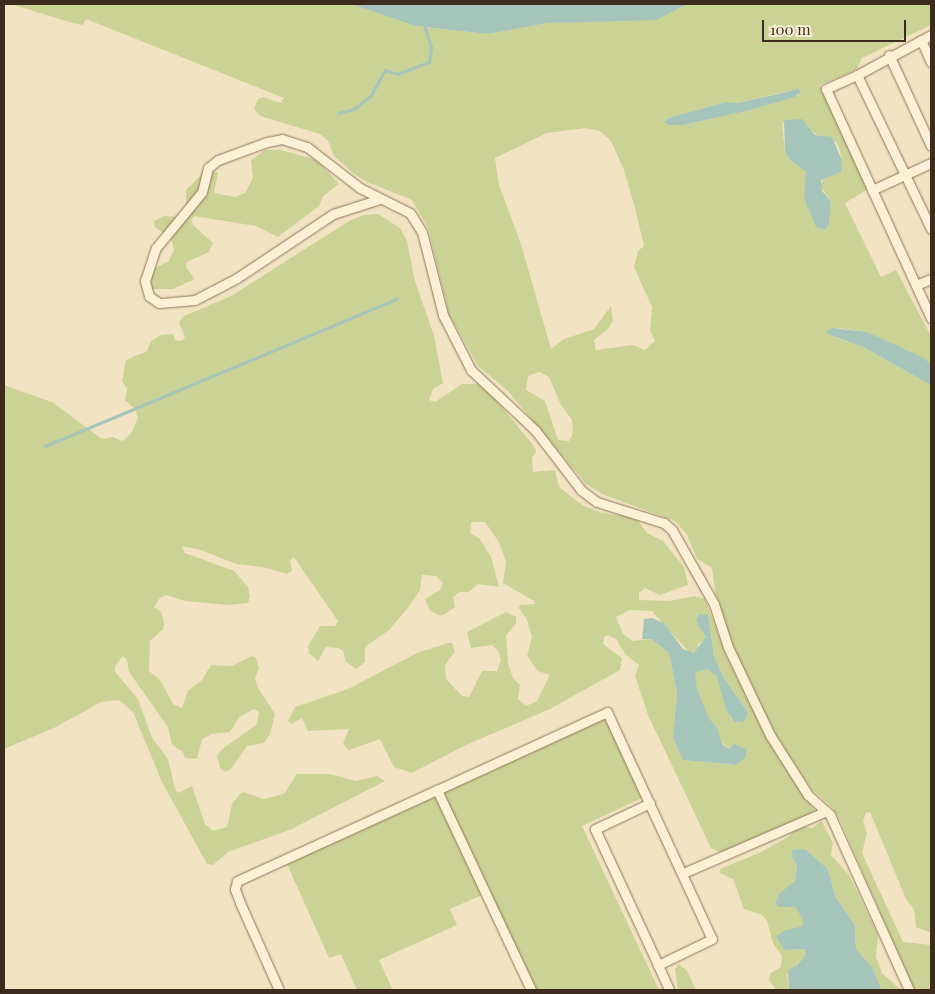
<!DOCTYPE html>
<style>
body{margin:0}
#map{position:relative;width:935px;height:994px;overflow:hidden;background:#f2e4c3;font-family:"Playfair Display",serif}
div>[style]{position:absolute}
.green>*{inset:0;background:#cbd295}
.water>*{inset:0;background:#a5c5bb}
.stream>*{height:3px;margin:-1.5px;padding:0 1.5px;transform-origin:1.5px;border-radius:1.5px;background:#a5c5bb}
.roads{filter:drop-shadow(0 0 1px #8f7458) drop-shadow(0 0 1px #8f7458)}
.minor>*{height:9px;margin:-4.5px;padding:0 4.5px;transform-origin:4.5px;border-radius:4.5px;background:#fcf1d7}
span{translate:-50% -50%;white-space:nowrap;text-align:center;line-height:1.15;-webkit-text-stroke:4px #f9eed3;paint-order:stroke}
.frame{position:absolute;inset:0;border:5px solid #3d2c1d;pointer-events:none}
.scale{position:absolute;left:762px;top:20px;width:144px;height:22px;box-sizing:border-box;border:2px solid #3d2c1d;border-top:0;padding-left:6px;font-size:15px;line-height:18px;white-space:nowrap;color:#3d2c1d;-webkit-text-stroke:4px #f9eed3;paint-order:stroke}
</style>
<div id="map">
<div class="green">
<div style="clip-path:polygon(evenodd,10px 4px,351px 4px,415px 26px,488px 34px,548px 23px,632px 19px,676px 10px,688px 4px,931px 4px,931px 25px,862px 58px,856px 70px,820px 85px,870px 188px,845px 203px,881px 277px,896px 270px,931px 336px,931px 364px,867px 332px,837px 328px,834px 337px,863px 347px,931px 385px,931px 933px,916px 927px,914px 909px,906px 899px,870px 812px,866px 813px,863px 821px,867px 833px,862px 853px,903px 942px,931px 945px,931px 990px,914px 990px,840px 820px,832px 807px,812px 790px,773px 731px,731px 645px,715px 591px,712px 568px,697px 559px,687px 535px,675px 521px,602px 494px,586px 484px,507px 390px,478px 366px,449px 314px,428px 228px,412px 200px,367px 182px,354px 174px,334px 156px,328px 141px,320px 134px,260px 116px,254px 109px,258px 99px,263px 97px,281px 103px,284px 98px,86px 19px,83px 25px,73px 23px,10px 4px,792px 90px,800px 95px,747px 111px,683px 125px,664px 122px,668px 118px,726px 102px,738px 103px,792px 90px,10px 4px,785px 120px,804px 125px,821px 138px,836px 142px,839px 148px,842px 160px,841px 172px,825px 176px,820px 186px,831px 201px,829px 225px,825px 230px,806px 172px,790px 160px,785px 151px,782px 125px,785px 120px,10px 4px,585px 128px,600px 131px,611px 141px,624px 170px,635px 208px,644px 246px,638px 251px,634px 267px,652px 307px,650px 330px,655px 341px,645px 350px,633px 345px,596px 350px,594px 340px,607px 330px,613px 321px,611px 306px,594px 329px,564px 339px,551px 349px,521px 244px,499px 185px,495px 158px,547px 133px,585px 128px,10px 4px,539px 372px,549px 377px,561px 405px,572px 420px,573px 433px,569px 441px,558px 440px,545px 401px,526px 390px,528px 376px,539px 372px)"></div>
<div style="clip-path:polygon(265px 150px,281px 150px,317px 160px,339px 184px,323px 196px,319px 206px,278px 237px,256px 226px,194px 216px,191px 220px,193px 225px,213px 243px,209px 252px,187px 262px,186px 267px,195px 279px,173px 289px,149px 289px,149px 271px,169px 261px,174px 250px,171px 238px,155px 227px,154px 221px,164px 216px,180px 217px,186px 207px,186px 190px,202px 174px,218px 172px,214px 193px,235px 197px,245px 193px,253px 178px,251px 160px)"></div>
<div style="clip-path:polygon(evenodd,378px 214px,400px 228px,407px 241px,415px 281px,434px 336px,443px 383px,433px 389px,429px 400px,435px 402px,462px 384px,477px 384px,487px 389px,533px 445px,536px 451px,532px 458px,533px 472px,555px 470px,559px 487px,582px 505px,602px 513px,628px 516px,638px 521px,647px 533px,663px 541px,684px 567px,688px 585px,660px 595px,645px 588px,639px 593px,639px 600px,670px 601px,695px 596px,705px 599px,726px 655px,765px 734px,815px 812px,722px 853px,711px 848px,648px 715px,635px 676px,639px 665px,625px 654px,616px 639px,608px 635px,604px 637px,603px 644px,622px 658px,620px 670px,550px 709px,466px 745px,412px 773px,394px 767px,380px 739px,349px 750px,343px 744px,349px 729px,308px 731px,302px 718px,291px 724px,288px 721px,295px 707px,348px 689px,417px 653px,448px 643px,452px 643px,455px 652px,445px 665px,446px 679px,462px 696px,469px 697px,482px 671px,497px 671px,501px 660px,498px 651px,492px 645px,471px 648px,467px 632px,506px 612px,516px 617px,516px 624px,506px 635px,508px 663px,513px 678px,520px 685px,518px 699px,526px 706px,537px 701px,550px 675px,538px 671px,527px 656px,532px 637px,527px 620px,519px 608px,520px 605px,535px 604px,534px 601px,503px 583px,506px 562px,499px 542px,485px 522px,471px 522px,470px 533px,480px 539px,491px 557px,499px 587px,478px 584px,469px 592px,460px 592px,453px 597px,455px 607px,442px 616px,430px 611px,425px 599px,440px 590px,443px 583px,436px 576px,422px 575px,420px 590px,407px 609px,389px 630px,365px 647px,365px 662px,356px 669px,346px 662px,343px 651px,338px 648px,326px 647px,318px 661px,309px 653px,308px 646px,320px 626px,335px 626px,338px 621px,294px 557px,290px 561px,292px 571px,287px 574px,263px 567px,236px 564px,201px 550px,181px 546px,185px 553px,234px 571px,248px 587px,250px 597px,248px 603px,228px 605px,185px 601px,166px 595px,160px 598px,154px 607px,162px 613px,164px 624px,163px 629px,150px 641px,149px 671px,160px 680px,173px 704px,182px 708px,188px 691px,202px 680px,211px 665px,232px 666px,252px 656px,256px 658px,259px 668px,255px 678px,258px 688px,275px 714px,270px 734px,264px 743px,247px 746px,230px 770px,225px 772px,220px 768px,217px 756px,221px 750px,257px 724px,259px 712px,254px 709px,239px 717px,230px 732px,212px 734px,202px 739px,197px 759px,185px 758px,183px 752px,172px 745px,168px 727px,129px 672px,127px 660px,123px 656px,115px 666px,115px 672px,138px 699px,152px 738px,168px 759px,175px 789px,178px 793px,192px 786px,205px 824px,213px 831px,227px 827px,232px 804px,239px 795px,243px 792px,264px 799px,284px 794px,297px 774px,330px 774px,355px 781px,377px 776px,385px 781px,292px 829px,228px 852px,213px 865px,207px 864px,162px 782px,133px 712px,119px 700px,101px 702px,56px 727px,4px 749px,4px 385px,52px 402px,102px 439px,113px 437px,122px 441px,131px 434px,138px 418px,135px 409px,125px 400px,127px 389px,122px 381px,126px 360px,147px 351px,151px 341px,161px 335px,173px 334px,175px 340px,181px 341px,185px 338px,179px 322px,184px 316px,231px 296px,349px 221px,364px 215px,378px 214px,630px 610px,652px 611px,690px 653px,698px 651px,698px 644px,706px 640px,705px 633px,696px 621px,708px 615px,714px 656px,724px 678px,748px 712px,737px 723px,731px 719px,717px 677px,709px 669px,695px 673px,695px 685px,709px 718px,717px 728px,719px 740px,729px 749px,734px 744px,732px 765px,683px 760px,673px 738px,677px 693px,669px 653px,651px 639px,632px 641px,623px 634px,616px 617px,630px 610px)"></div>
<div style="clip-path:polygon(606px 717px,644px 797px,582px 826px,659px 990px,535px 990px,442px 793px)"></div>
<div style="clip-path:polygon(435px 797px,482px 895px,450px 909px,457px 925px,379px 960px,393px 990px,357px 990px,341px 954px,329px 958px,287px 864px)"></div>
<div style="clip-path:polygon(822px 821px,833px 843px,831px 855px,849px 875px,878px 935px,876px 957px,882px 973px,901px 990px,882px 990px,872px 967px,856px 949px,855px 925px,836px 898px,828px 869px,805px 849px,791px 856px,797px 865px,795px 881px,777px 898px,795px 907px,803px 920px,804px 926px,792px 929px,784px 950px,804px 949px,806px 954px,787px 975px,789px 990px,776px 990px,769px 980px,771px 973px,781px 967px,782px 956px,773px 943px,767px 921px,762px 915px,744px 909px,733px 879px,720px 873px,720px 869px,759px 853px,788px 837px,799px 826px,812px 828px)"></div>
<div style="clip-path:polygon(679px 964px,687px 971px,696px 990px,678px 990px,675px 969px)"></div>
</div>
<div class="water">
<div style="clip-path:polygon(351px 4px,688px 4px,656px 20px,548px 23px,488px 34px,415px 26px)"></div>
<div style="clip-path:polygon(798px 89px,801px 91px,795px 97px,747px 111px,683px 125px,668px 125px,664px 122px,668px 118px,726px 102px,738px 103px)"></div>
<div style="clip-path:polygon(802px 119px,815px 135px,832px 137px,842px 160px,841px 172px,821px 180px,822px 191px,831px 201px,829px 225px,825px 230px,816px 227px,804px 198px,806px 172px,790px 160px,785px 151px,784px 120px)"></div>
<div style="clip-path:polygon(832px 328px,867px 332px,922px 357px,931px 364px,931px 385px,863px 347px,830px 335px,826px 331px)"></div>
<div style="clip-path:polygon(699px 614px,708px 615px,714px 656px,724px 678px,748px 712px,744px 722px,734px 722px,726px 709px,717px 677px,708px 669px,695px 673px,697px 689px,709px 718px,717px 728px,722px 744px,729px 749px,734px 744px,746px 749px,746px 757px,736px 765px,683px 760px,673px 738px,677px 693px,669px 653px,651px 639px,642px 639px,644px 619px,652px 618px,664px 623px,683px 649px,694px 653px,706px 637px,696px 621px)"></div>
<div style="clip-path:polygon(805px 849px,828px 869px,836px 898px,855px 925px,856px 949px,872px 967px,882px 990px,789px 990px,788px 970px,797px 965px,806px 954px,804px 949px,784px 950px,776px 936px,786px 930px,803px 926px,803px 920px,795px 907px,779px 907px,775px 903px,780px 893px,795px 881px,797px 865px,791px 856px,793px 850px)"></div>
</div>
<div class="stream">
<div style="left:338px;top:113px;width:16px;rotate:-14deg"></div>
<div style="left:354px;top:109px;width:22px;rotate:-39deg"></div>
<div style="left:371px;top:95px;width:29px;rotate:-61deg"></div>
<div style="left:385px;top:70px;width:13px;rotate:18deg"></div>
<div style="left:397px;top:74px;width:34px;rotate:-21deg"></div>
<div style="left:429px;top:62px;width:15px;rotate:-82deg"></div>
<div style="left:431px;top:47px;width:25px;rotate:-108deg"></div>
<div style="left:45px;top:446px;width:381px;rotate:-22.7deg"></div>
</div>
<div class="roads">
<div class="minor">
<div style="left:931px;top:35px;width:84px;rotate:151.6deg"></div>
<div style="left:857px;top:75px;width:171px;rotate:64.3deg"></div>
<div style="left:921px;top:40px;width:24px;rotate:66deg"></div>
<div style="left:889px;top:55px;width:100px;rotate:65.2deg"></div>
<div style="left:857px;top:75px;width:34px;rotate:156deg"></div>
<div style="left:826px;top:89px;width:252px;rotate:65.4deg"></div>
<div style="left:872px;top:190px;width:65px;rotate:-24.6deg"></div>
<div style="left:380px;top:199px;width:49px;rotate:162.3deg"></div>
<div style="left:333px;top:214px;width:115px;rotate:146.3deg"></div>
<div style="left:237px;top:278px;width:47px;rotate:152.4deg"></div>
<div style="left:195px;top:300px;width:36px;rotate:175deg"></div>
<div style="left:159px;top:303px;width:12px;rotate:-145deg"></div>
<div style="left:149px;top:296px;width:16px;rotate:-105deg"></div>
<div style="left:145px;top:281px;width:35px;rotate:-72deg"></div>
<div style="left:156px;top:248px;width:72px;rotate:-50.6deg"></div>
<div style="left:202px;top:192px;width:25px;rotate:-76deg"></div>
<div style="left:208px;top:168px;width:13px;rotate:-39deg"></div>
<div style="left:218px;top:160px;width:52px;rotate:-20.2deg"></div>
<div style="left:267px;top:142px;width:15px;rotate:-11deg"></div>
<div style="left:282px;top:139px;width:26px;rotate:18deg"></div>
<div style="left:307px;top:147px;width:67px;rotate:37.7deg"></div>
<div style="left:360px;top:188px;width:56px;rotate:26.6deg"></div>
<div style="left:410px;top:213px;width:22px;rotate:58deg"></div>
<div style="left:422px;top:232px;width:86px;rotate:75.8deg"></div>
<div style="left:443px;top:315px;width:62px;rotate:63deg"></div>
<div style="left:471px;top:370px;width:88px;rotate:43.2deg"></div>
<div style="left:535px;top:430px;width:76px;rotate:52.5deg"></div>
<div style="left:581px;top:490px;width:20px;rotate:37deg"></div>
<div style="left:597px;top:502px;width:70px;rotate:17.4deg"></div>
<div style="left:664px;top:523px;width:11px;rotate:41deg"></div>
<div style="left:672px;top:530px;width:85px;rotate:60.4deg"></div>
<div style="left:714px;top:604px;width:45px;rotate:72deg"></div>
<div style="left:728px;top:647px;width:98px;rotate:64.5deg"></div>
<div style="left:770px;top:735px;width:71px;rotate:57.7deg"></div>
<div style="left:808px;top:795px;width:30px;rotate:42deg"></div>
<div style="left:830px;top:815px;width:192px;rotate:65.7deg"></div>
<div style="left:916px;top:285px;width:16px;rotate:-22deg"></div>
<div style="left:437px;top:790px;width:187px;rotate:-24.6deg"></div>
<div style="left:607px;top:712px;width:250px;rotate:65.2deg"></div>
<div style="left:712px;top:939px;width:60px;rotate:154.3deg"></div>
<div style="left:658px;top:965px;width:27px;rotate:66deg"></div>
<div style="left:650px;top:803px;width:61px;rotate:154.7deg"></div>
<div style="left:595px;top:829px;width:150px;rotate:65.1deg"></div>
<div style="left:683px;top:873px;width:156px;rotate:-23.4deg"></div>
<div style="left:279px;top:990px;width:93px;rotate:-114.1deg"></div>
<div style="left:241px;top:905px;width:17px;rotate:-111deg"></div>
<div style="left:235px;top:889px;width:8px;rotate:-76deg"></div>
<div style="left:237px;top:881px;width:220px;rotate:-24.5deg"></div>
<div style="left:437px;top:790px;width:221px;rotate:64.8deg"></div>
</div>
</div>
<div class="frame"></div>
<div class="scale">100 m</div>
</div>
